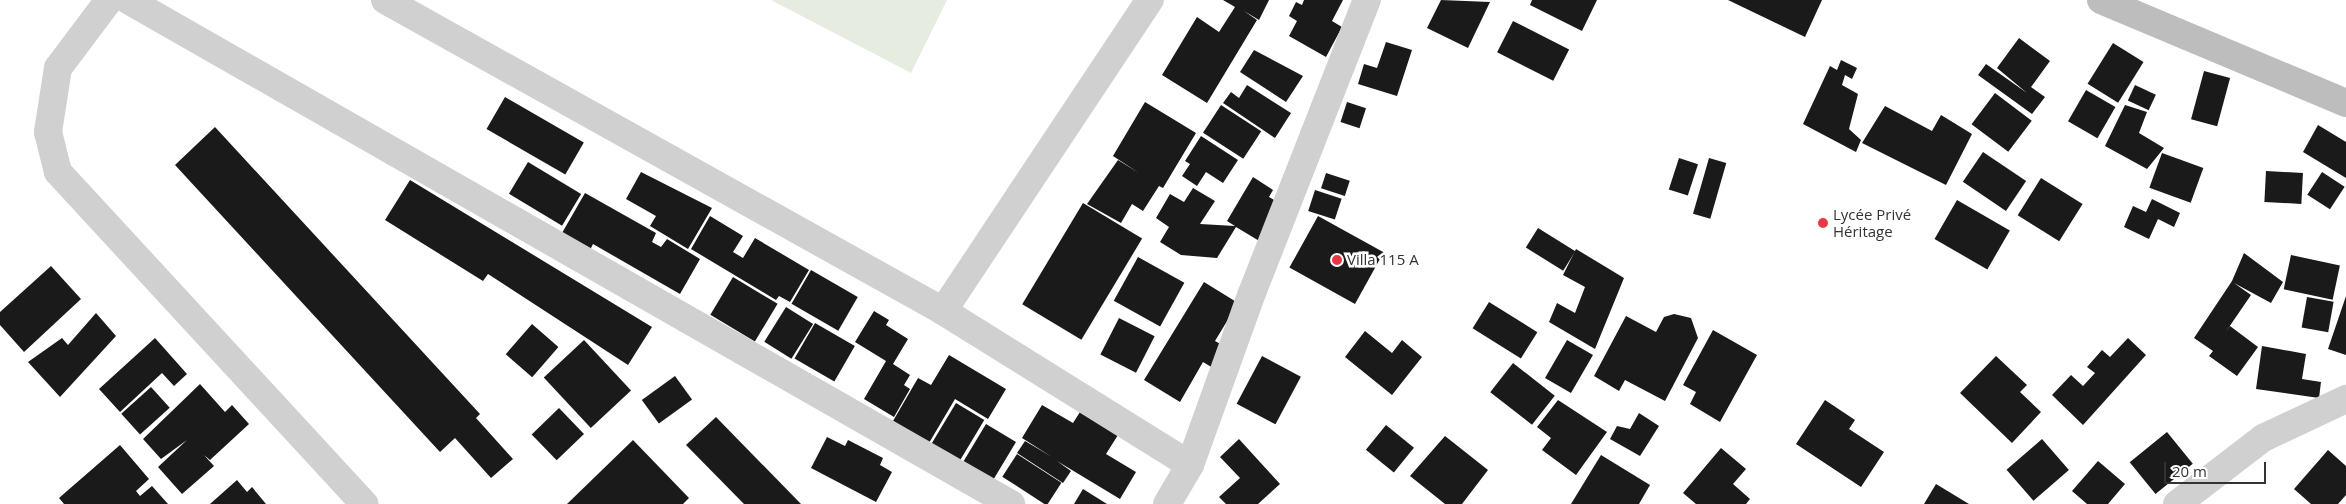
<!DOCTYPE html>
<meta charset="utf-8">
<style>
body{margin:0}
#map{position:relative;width:2346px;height:504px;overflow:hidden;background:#fff;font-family:"Open Sans",sans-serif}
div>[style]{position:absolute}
.green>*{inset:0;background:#e6ecdf}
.building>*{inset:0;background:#1a1a1a;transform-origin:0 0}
.street>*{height:28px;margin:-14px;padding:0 14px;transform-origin:14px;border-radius:14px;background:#d0d0d0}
.secondary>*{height:28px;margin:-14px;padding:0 14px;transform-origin:14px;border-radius:14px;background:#bdbdbd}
.dots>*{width:14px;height:14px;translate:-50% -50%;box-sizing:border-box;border:2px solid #fff;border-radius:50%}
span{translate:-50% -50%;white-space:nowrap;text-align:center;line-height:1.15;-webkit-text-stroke:5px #fff;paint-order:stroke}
.poi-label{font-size:15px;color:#333}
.left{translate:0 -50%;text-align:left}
.scale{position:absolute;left:2164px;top:462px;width:102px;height:22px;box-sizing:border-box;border:2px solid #333;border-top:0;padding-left:6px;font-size:15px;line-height:18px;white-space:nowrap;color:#333;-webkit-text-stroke:4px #fff;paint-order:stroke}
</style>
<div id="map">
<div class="green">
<div style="clip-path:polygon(771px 0,947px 0,911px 73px)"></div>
</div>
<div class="building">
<div style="clip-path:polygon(1223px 0,1269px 0,1259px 20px,1244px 11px,1257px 20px,1207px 103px,1162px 75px,1197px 17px,1219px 32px,1235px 7px)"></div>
<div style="clip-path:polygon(1304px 0,1343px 0,1332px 21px,1342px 27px,1326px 57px,1289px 36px,1297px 21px,1289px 16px,1296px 2px,1302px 5px)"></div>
<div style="clip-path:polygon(1441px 0,1490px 2px,1468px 48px,1427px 28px)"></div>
<div style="clip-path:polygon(1532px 0,1597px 0,1582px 31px,1530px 5px)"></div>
<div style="clip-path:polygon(1728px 0,1822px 0,1805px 37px)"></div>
<div style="left:1513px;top:21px;width:63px;height:35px;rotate:27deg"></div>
<div style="clip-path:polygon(2019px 38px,2050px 61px,2031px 87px,2045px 97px,2032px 114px,1978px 75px,1986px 64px,2027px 93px,1997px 68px)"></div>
<div style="clip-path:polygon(1386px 42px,1412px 50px,1397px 96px,1358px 84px,1364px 64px,1377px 68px)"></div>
<div style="left:2113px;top:43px;width:36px;height:48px;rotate:32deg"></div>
<div style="clip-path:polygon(1254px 50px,1303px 76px,1286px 102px,1240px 72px)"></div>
<div style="clip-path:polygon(1841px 60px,1857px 68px,1852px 79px,1845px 75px,1842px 85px,1858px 94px,1849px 129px,1861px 140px,1856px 152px,1803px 124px,1830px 66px,1837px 70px)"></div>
<div style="left:2204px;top:71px;width:27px;height:50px;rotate:15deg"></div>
<div style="clip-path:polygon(1247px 85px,1291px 113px,1275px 138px,1223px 103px,1231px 92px,1239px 98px)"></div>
<div style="left:2135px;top:85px;width:23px;height:17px;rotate:25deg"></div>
<div style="left:2086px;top:90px;width:34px;height:36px;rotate:30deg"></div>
<div style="left:1995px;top:93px;width:46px;height:39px;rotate:37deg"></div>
<div style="left:505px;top:97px;width:91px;height:37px;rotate:30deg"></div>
<div style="clip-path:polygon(1145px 102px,1196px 133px,1163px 188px,1159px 186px,1143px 211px,1132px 204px,1121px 223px,1087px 204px,1118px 160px,1139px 173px,1113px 156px)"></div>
<div style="left:1347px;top:102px;width:20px;height:21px;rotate:18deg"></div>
<div style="left:1221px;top:105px;width:48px;height:33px;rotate:33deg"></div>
<div style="clip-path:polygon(2125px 105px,2147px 112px,2139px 133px,2164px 148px,2147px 169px,2105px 146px)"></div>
<div style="clip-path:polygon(1885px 106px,1932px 131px,1941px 115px,1972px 134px,1946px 185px,1862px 143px)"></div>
<div style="clip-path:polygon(2318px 125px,2346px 142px,2346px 178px,2303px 152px)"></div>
<div style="clip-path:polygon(215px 127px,480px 414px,476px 418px,513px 459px,491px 478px,455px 438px,440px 452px,175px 165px)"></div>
<div style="clip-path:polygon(1201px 136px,1238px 160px,1223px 183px,1206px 172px,1197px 186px,1182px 176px,1190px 164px,1185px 161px)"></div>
<div style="left:1983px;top:152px;width:52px;height:36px;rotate:34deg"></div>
<div style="left:2162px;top:153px;width:44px;height:37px;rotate:20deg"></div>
<div style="left:1679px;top:158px;width:20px;height:33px;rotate:18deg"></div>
<div style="left:1709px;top:158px;width:18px;height:58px;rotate:16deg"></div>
<div style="left:528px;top:162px;width:62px;height:37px;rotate:31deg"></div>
<div style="left:2266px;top:171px;width:37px;height:31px;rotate:3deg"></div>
<div style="clip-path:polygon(641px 172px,712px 208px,688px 249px,650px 226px,656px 216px,626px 199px)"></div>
<div style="left:2322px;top:172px;width:27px;height:27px;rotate:33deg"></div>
<div style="left:1326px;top:173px;width:25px;height:16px;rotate:18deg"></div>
<div style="clip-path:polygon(1253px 177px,1273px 190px,1269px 197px,1284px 206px,1261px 242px,1236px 227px,1217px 258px,1181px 255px,1160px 242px,1169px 227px,1156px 218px,1170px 194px,1184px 202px,1193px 188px,1215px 201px,1200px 224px,1235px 226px,1227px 221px)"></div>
<div style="left:2041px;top:178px;width:49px;height:44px;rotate:32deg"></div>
<div style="clip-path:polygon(410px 180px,652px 327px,628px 365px,488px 274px,483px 281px,385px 220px)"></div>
<div style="left:1315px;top:190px;width:28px;height:22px;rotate:18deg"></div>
<div style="clip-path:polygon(585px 193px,656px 233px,652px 242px,661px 247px,667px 239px,700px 259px,680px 294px,593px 244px,590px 250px,562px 233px)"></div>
<div style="clip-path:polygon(2152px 199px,2180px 213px,2174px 227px,2158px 219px,2149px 239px,2124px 227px,2133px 206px,2146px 212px)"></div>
<div style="left:1957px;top:200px;width:61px;height:45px;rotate:30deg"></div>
<div style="left:1083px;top:203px;width:69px;height:118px;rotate:31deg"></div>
<div style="clip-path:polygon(710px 216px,743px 236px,733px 252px,743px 258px,755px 238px,809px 270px,790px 302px,779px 296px,776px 300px,691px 249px)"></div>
<div style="left:1318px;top:216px;width:75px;height:59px;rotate:29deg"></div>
<div style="left:1538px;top:228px;width:44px;height:23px;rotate:32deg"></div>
<div style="clip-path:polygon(1576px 249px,1624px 278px,1595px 349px,1549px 322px,1557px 303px,1575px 313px,1585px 287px,1563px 275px)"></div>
<div style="clip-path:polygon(2244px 253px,2283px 282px,2271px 303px,2234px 283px,2251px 295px,2225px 333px,2230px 326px,2258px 347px,2237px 376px,2209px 356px,2213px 351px,2194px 338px,2232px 281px)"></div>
<div style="left:2291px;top:255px;width:50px;height:35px;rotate:12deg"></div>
<div style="left:1138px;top:257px;width:53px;height:50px;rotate:29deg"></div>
<div style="clip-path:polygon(51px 266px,81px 299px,24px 352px,0 325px,0 312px)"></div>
<div style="left:811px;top:270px;width:54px;height:39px;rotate:30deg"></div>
<div style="left:733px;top:277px;width:52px;height:44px;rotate:31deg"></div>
<div style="clip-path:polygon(1204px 282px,1238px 303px,1215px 341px,1226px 347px,1213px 368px,1203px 362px,1180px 402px,1144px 380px)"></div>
<div style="clip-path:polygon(2346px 296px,2346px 355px,2328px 349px)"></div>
<div style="left:2307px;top:297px;width:27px;height:31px;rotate:10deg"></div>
<div style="left:1489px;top:302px;width:57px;height:31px;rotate:32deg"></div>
<div style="left:786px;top:307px;width:32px;height:41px;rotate:32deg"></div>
<div style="clip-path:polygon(874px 311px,889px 320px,886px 325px,908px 339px,893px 364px,910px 375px,904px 385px,910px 389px,894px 417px,864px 399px,886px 361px,855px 342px)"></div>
<div style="clip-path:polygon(96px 313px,116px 336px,60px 397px,28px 362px,62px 338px,68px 345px)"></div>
<div style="clip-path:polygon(1674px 314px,1691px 318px,1698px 338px,1665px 401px,1625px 380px,1619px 391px,1594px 376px,1626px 316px,1656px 332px,1664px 317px)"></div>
<div style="left:1119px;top:318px;width:40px;height:41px;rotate:27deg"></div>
<div style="left:815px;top:323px;width:46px;height:41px;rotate:30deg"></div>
<div style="left:532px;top:324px;width:35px;height:40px;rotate:41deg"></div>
<div style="clip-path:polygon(1713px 330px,1757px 355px,1720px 422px,1690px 404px,1696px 392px,1683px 385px)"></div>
<div style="clip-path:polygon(1365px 331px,1392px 353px,1402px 340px,1422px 357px,1392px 395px,1345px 357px)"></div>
<div style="clip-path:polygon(155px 338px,187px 374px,174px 386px,162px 373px,120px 412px,99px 389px)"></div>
<div style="clip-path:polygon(2128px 338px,2146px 355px,2083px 425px,2052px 395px,2071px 375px,2083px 386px,2095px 373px,2087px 367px,2102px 350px,2110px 357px)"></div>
<div style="left:584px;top:340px;width:69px;height:55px;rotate:47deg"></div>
<div style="left:1567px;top:340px;width:30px;height:44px;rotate:30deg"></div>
<div style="clip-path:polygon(2262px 346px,2306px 354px,2302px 379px,2321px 382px,2319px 398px,2256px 389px)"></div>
<div style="clip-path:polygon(949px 355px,1006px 389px,988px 419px,955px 399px,929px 443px,893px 421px,918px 378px,931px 385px)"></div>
<div style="left:1262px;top:356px;width:44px;height:54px;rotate:28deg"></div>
<div style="clip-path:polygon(1996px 356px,2027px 385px,2020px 392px,2041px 412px,2012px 443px,1960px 393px)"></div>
<div style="left:1513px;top:363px;width:53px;height:37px;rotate:38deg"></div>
<div style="left:675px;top:376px;width:29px;height:41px;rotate:54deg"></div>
<div style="clip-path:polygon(200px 384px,225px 412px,232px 405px,249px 424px,210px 460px,204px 455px,214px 466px,182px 494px,158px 467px,187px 440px,161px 459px,143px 439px)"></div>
<div style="left:151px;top:387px;width:28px;height:40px;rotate:48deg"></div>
<div style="clip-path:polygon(1558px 400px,1607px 432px,1576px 475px,1542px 450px,1551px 438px,1537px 427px)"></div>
<div style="clip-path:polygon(1825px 400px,1855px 420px,1849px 429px,1884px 452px,1861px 487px,1796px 444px)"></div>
<div style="left:956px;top:403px;width:33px;height:49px;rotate:31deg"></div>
<div style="clip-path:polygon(1042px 405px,1073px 423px,1080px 412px,1118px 435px,1106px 454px,1136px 472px,1120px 499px,1057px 461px,1071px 471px,1063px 483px,1017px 453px,1025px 441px,1052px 457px,1022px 438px)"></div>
<div style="left:559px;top:408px;width:36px;height:38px;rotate:46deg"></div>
<div style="clip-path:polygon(1639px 413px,1659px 426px,1640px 456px,1610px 439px,1617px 426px,1630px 429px)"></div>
<div style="clip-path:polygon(716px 417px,801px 504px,744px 504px,686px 445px)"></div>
<div style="left:986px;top:424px;width:35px;height:45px;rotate:31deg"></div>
<div style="left:1386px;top:425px;width:36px;height:32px;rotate:39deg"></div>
<div style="left:2167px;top:432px;width:41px;height:48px;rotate:51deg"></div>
<div style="clip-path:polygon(1445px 436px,1488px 470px,1462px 504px,1445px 504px,1410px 476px)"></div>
<div style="clip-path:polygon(827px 437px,845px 446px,848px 440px,883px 458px,880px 465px,892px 472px,876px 502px,811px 468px)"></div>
<div style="clip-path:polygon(1239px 439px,1280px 484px,1258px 504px,1226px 504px,1219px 497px,1240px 478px,1220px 457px)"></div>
<div style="left:2042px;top:439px;width:41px;height:47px;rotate:49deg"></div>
<div style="clip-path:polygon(633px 440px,689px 498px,683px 504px,567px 504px)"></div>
<div style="clip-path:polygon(120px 445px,149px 479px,136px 491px,140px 496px,152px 486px,168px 504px,64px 504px,59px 498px)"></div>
<div style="clip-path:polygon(1721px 448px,1746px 469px,1733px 484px,1750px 499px,1746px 504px,1696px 504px,1683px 493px)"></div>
<div style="clip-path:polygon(2328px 450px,2346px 466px,2346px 495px,2338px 504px,2311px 504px,2294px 489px)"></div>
<div style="left:1017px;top:454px;width:53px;height:27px;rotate:33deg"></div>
<div style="clip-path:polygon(1601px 455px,1650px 485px,1639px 504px,1571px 504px)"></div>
<div style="clip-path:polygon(2098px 461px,2125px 484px,2108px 504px,2087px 504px,2072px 491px)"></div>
<div style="clip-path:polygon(237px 480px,247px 492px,252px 487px,266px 504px,210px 504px)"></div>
<div style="clip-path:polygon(1936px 484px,1969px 504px,1924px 504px)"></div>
<div style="clip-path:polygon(1083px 489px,1107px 504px,1074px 504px)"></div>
</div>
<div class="street">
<div style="left:109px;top:0;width:85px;rotate:126.9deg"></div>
<div style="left:58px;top:68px;width:65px;rotate:98.9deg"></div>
<div style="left:48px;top:132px;width:41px;rotate:76deg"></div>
<div style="left:58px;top:172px;width:452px;rotate:47.3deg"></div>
<div style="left:128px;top:0;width:1017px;rotate:29.72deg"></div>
<div style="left:385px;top:0;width:639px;rotate:29.13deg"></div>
<div style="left:943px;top:311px;width:291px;rotate:31.9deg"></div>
<div style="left:943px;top:311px;width:374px;rotate:-56.4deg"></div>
<div style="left:1167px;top:504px;width:45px;rotate:-59.5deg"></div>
<div style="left:1190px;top:465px;width:183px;rotate:-70.2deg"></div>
<div style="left:1252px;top:293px;width:315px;rotate:-68.6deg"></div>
<div style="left:2177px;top:504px;width:108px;rotate:-37.5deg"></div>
<div style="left:2263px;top:438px;width:92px;rotate:-25.2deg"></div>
</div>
<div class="secondary">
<div style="left:2101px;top:0;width:266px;rotate:22.8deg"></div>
</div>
<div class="dots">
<div style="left:1823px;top:223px;background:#e63946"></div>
<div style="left:1337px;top:260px;background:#e63946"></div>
</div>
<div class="poi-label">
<span class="left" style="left:1833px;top:223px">Lycée Privé<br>Héritage</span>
<span class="left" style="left:1347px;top:260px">Villa 115 A</span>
</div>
<div class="scale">20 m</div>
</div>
